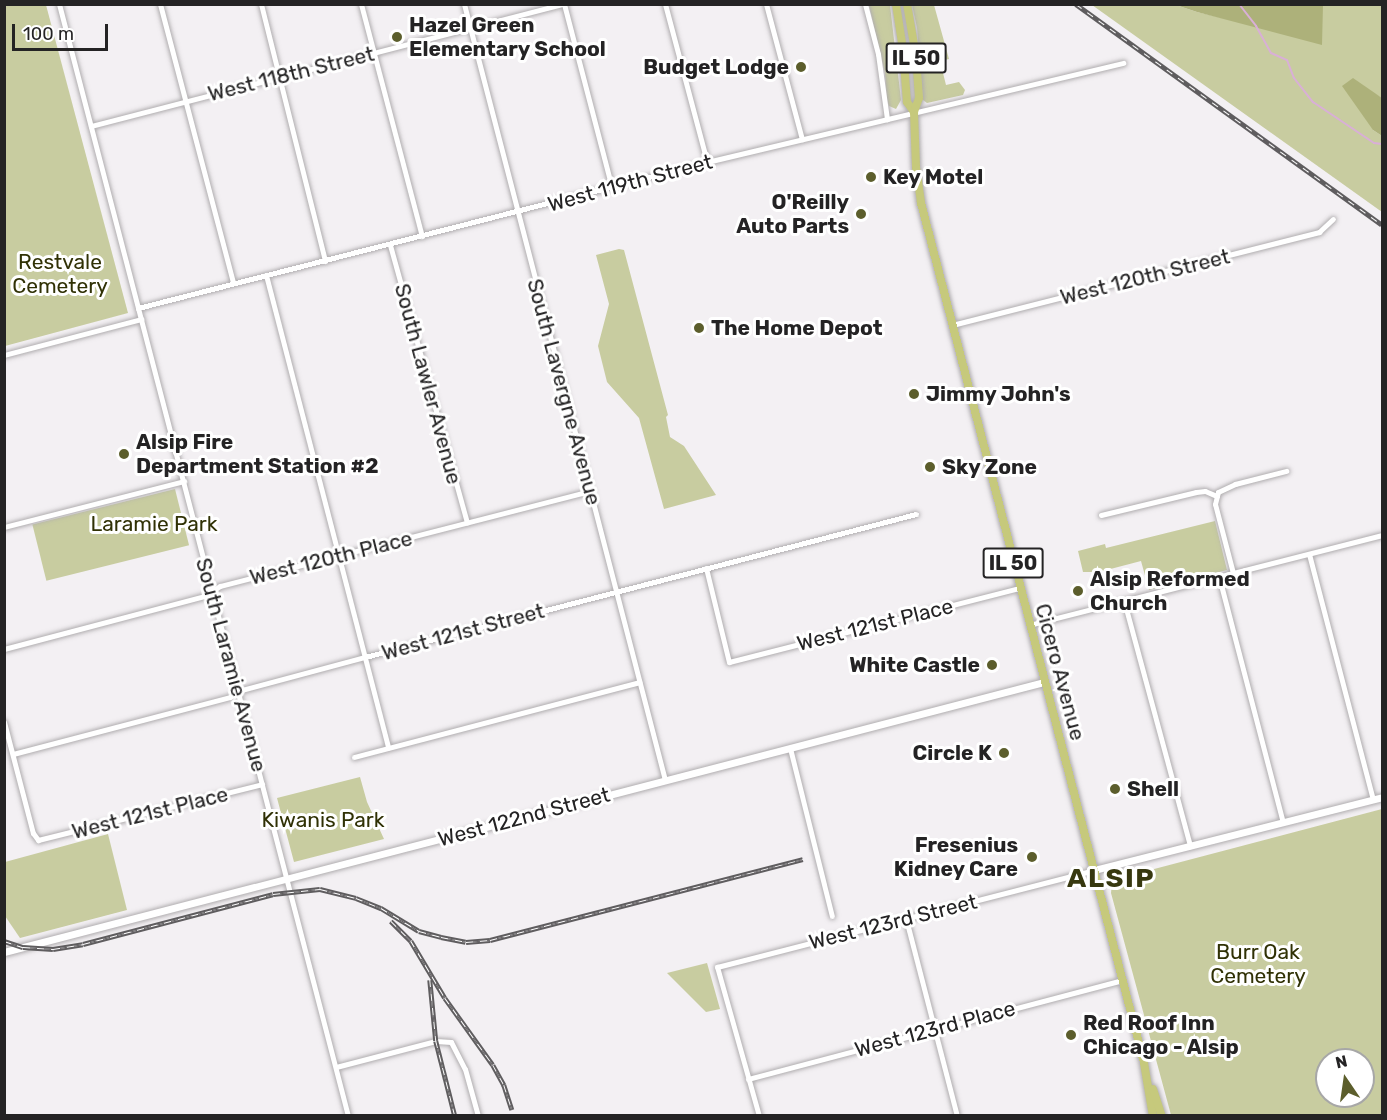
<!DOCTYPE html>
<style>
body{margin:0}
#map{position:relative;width:1387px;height:1120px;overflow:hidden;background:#f3f0f3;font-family:Rubik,sans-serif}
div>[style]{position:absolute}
.green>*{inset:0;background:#c8cca0;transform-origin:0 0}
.forest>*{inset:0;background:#adb17a}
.stream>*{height:2px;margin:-1px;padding:0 1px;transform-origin:1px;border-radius:1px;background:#d9afd7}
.roads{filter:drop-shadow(0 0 2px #b0adaf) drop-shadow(0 0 2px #b0adaf)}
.minor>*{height:5px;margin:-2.5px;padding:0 2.5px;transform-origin:2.5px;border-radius:2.5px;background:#fff}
.tertiary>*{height:7px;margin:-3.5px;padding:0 3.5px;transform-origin:3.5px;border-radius:3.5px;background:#fff}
.primary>*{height:8px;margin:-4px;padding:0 4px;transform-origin:4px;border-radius:4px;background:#c6c97c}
.rail>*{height:4.5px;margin-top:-2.25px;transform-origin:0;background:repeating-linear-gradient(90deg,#fff 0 7px,#5f5d5f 0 14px);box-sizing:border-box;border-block:2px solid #5f5d5f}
.dots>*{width:16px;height:16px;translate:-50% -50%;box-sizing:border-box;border:3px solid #fff;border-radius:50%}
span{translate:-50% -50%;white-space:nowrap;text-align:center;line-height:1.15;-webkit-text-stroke:6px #fff;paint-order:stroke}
.shield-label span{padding:2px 4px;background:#fff;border:2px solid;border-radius:4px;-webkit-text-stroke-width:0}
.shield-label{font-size:20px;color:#242324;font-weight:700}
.poi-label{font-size:21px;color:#242324;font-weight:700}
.left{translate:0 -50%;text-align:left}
.right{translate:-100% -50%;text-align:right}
.street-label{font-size:21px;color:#242324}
.park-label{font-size:21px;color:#303105}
.district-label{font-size:27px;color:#37380f;font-weight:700;letter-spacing:1.5px}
.frame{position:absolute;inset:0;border:6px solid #242324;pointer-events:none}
.north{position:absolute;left:1315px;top:1048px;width:60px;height:60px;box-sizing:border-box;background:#fff;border:2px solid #a7a7a7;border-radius:50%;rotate:347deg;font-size:16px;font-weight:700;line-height:24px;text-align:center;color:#242324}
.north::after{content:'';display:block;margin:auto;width:21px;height:27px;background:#5c5e2c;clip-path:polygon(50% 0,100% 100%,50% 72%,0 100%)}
.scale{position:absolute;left:12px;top:24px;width:96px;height:27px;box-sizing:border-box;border:3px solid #242324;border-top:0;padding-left:8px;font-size:18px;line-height:21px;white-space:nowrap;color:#242324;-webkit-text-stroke:4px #fff;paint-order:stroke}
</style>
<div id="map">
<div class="green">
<div style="clip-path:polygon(5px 4px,46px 5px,128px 313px,5px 346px)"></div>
<div style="clip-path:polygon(869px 5px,890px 5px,901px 100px,896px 109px,889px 106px,887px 100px,885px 73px)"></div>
<div style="clip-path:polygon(912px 5px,934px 5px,949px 59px,940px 61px,946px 85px,959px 82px,965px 90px,963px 95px,927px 103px,923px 100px,917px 28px)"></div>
<div style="clip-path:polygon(1092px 5px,1176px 5px,1197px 12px,1244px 23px,1277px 5px,1382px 5px,1382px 98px,1373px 93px,1373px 130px,1382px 136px,1382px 212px)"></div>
<div style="clip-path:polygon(619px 249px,624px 250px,668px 415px,666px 417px,670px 437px,684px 446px,716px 495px,664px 509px,639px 418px,607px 382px,598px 346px,609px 304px,596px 255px)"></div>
<div style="left:175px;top:489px;width:58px;height:147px;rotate:76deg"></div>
<div style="clip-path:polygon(1215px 521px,1227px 570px,1149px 590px,1141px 561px,1099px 572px,1083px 572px,1078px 551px,1105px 544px,1106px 548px)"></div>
<div style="clip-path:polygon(360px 777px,367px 802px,384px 839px,294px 862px,277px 798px)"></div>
<div style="clip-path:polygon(evenodd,1382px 809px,1382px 1115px,1171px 1115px,1111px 893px,1112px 882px,1119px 874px,1120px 878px,1382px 809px,1327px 1060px,1363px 1060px,1363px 1096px,1327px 1096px,1327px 1060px)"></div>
<div style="clip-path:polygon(108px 834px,127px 910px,20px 938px,5px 916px,5px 862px)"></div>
<div style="clip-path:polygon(707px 963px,720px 1009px,706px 1012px,667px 973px)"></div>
</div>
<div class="forest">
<div style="clip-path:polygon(1176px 5px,1323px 5px,1322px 45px,1197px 12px)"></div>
<div style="clip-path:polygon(1353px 78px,1382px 98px,1382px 136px,1373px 130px,1342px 86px)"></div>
</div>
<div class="stream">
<div style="left:1239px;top:4px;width:28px;rotate:52deg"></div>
<div style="left:1256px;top:26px;width:31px;rotate:61deg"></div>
<div style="left:1271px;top:53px;width:17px;rotate:24deg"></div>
<div style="left:1287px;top:60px;width:19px;rotate:69deg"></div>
<div style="left:1294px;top:78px;width:31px;rotate:52deg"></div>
<div style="left:1313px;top:102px;width:73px;rotate:33.9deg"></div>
<div style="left:1374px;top:143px;width:8px;rotate:7deg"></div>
</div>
<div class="roads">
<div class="minor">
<div style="left:59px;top:4px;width:1149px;rotate:75.43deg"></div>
<div style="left:160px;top:4px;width:288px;rotate:75.3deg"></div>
<div style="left:261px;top:4px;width:265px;rotate:76deg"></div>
<div style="left:361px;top:4px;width:240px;rotate:75.3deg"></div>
<div style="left:464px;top:4px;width:802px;rotate:75.48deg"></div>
<div style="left:564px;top:4px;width:190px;rotate:75.4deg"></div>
<div style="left:665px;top:4px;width:163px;rotate:75.1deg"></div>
<div style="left:766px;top:4px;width:140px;rotate:75.1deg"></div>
<div style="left:865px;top:4px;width:52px;rotate:75.4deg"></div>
<div style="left:878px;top:54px;width:66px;rotate:82.1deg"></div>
<div style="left:91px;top:126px;width:487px;rotate:-14.5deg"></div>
<div style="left:390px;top:245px;width:288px;rotate:74.5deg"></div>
<div style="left:266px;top:275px;width:488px;rotate:75.5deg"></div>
<div style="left:138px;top:308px;width:587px;rotate:-14.39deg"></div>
<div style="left:707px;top:162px;width:428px;rotate:-13.4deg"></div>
<div style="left:952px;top:325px;width:379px;rotate:-14.2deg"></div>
<div style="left:1319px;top:232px;width:19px;rotate:-43deg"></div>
<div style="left:4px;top:355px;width:142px;rotate:-14.7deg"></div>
<div style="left:1101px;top:515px;width:98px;rotate:-13.6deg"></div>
<div style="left:1196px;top:492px;width:9px;rotate:-6deg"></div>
<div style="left:1205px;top:491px;width:13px;rotate:23deg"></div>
<div style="left:4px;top:527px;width:186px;rotate:-14.3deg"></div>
<div style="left:1309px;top:554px;width:254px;rotate:75.4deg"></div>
<div style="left:706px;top:568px;width:97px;rotate:76.3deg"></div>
<div style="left:729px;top:662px;width:300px;rotate:-14.3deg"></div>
<div style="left:1233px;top:573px;width:71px;rotate:-104.6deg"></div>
<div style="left:1215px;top:504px;width:12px;rotate:-76deg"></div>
<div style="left:1218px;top:492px;width:19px;rotate:-25deg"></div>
<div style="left:1235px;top:484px;width:53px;rotate:-14.3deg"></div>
<div style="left:1219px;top:577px;width:253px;rotate:75.4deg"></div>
<div style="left:1124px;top:601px;width:254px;rotate:74.9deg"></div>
<div style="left:1029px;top:625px;width:364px;rotate:-14.3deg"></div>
<div style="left:4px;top:649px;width:207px;rotate:-14.8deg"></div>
<div style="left:204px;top:596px;width:19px;rotate:-32deg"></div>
<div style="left:220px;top:586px;width:383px;rotate:-14.4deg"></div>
<div style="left:4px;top:722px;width:115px;rotate:75.4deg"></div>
<div style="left:33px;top:833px;width:9px;rotate:54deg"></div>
<div style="left:38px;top:840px;width:231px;rotate:-14deg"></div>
<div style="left:790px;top:748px;width:173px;rotate:76deg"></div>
<div style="left:13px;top:754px;width:224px;rotate:-14.7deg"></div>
<div style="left:230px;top:697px;width:10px;rotate:-37deg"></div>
<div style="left:238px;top:691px;width:131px;rotate:-15deg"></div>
<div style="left:365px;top:657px;width:569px;rotate:-14.55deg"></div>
<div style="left:354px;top:757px;width:295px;rotate:-14.7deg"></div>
<div style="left:906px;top:919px;width:203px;rotate:75.5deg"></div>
<div style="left:336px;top:1067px;width:103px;rotate:-14.6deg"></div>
<div style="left:436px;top:1041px;width:15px;rotate:4deg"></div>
<div style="left:451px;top:1042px;width:30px;rotate:63deg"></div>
<div style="left:465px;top:1069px;width:49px;rotate:74.5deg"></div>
<div style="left:748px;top:1079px;width:387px;rotate:-14.8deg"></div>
<div style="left:759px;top:1116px;width:155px;rotate:-105.7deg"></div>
<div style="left:717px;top:967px;width:389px;rotate:-14.4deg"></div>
</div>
<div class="tertiary">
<div style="left:1094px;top:870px;width:297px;rotate:-14.2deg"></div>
<div style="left:4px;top:952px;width:1074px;rotate:-14.55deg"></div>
</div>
<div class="primary">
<div style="left:896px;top:4px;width:46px;rotate:81.2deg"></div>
<div style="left:903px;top:49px;width:53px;rotate:85.7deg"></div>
<div style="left:907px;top:102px;width:12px;rotate:55deg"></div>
<div style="left:907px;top:4px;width:53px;rotate:80.2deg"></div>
<div style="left:916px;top:56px;width:42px;rotate:85.9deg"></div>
<div style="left:919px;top:98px;width:15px;rotate:110deg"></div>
<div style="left:914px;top:112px;width:55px;rotate:87.9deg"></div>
<div style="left:916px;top:167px;width:36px;rotate:82deg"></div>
<div style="left:921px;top:203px;width:888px;rotate:75.46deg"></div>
<div style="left:1144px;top:1063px;width:54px;rotate:80.4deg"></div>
<div style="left:1153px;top:1089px;width:28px;rotate:72deg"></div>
</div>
</div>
<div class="rail">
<div style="left:1076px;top:4px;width:377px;rotate:35.8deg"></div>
<div style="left:391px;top:921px;width:28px;rotate:45deg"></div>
<div style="left:411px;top:941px;width:66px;rotate:59.2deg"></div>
<div style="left:445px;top:998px;width:82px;rotate:54.4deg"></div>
<div style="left:493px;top:1065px;width:23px;rotate:61deg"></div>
<div style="left:504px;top:1085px;width:26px;rotate:72deg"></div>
<div style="left:4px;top:941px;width:20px;rotate:18deg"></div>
<div style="left:23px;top:947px;width:30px;rotate:4deg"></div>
<div style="left:53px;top:949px;width:30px;rotate:-9deg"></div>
<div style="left:83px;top:944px;width:196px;rotate:-14.7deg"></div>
<div style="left:273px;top:894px;width:47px;rotate:-6.1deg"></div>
<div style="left:320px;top:889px;width:37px;rotate:14deg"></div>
<div style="left:356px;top:898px;width:27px;rotate:22deg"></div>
<div style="left:381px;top:908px;width:44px;rotate:31.2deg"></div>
<div style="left:419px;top:931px;width:23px;rotate:15deg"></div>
<div style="left:441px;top:937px;width:25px;rotate:11deg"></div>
<div style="left:466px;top:942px;width:24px;rotate:-5deg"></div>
<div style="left:490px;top:940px;width:323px;rotate:-14.5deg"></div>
<div style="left:430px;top:980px;width:61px;rotate:84.4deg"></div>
<div style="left:436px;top:1041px;width:77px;rotate:75.8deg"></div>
</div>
<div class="dots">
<div style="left:397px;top:37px;background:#5c5e2c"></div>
<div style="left:801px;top:67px;background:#5c5e2c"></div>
<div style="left:871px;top:177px;background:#5c5e2c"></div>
<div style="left:861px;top:214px;background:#5c5e2c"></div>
<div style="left:699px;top:328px;background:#5c5e2c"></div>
<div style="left:914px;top:394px;background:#5c5e2c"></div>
<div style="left:124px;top:454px;background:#5c5e2c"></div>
<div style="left:930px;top:467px;background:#5c5e2c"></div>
<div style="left:1078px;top:591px;background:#5c5e2c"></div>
<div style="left:992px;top:665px;background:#5c5e2c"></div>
<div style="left:1004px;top:753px;background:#5c5e2c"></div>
<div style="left:1115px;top:789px;background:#5c5e2c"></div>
<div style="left:1032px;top:857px;background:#5c5e2c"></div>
<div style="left:1071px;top:1035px;background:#5c5e2c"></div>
</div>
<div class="shield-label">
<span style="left:916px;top:58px">IL 50</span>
<span style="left:1013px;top:563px">IL 50</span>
</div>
<div class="poi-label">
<span class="left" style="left:409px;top:37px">Hazel Green<br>Elementary School</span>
<span class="right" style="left:789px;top:67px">Budget Lodge</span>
<span class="left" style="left:883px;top:177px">Key Motel</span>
<span class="right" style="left:849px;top:214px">O'Reilly<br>Auto Parts</span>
<span class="left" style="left:711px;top:328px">The Home Depot</span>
<span class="left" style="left:926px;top:394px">Jimmy John's</span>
<span class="left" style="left:136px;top:454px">Alsip Fire<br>Department Station #2</span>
<span class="left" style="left:942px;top:467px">Sky Zone</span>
<span class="left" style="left:1090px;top:591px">Alsip Reformed<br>Church</span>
<span class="right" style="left:980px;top:665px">White Castle</span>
<span class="right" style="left:992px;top:753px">Circle K</span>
<span class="left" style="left:1127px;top:789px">Shell</span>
<span class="right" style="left:1018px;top:857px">Fresenius<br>Kidney Care</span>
<span class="left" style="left:1083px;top:1035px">Red Roof Inn<br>Chicago - Alsip</span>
</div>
<div class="street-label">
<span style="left:291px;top:74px;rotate:-14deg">West 118th Street</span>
<span style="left:630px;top:183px;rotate:-15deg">West 119th Street</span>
<span style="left:1145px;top:277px;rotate:-14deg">West 120th Street</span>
<span style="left:428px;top:384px;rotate:75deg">South Lawler Avenue</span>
<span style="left:564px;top:392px;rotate:75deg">South Lavergne Avenue</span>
<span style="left:331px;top:558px;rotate:-14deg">West 120th Place</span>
<span style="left:875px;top:625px;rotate:-14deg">West 121st Place</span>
<span style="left:463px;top:632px;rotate:-15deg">West 121st Street</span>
<span style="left:231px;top:665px;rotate:75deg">South Laramie Avenue</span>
<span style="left:1060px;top:672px;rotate:75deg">Cicero Avenue</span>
<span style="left:150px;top:813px;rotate:-14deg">West 121st Place</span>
<span style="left:524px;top:817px;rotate:-15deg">West 122nd Street</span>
<span style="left:893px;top:922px;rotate:-14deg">West 123rd Street</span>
<span style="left:935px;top:1029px;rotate:-15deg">West 123rd Place</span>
</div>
<div class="park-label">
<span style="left:60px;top:274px">Restvale<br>Cemetery</span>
<span style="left:154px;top:524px">Laramie Park</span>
<span style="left:323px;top:820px">Kiwanis Park</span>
<span style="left:1258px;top:964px">Burr Oak<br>Cemetery</span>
</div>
<div class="district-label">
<span style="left:1111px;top:879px">ALSIP</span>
</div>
<div class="frame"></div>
<div class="north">N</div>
<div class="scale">100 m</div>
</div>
